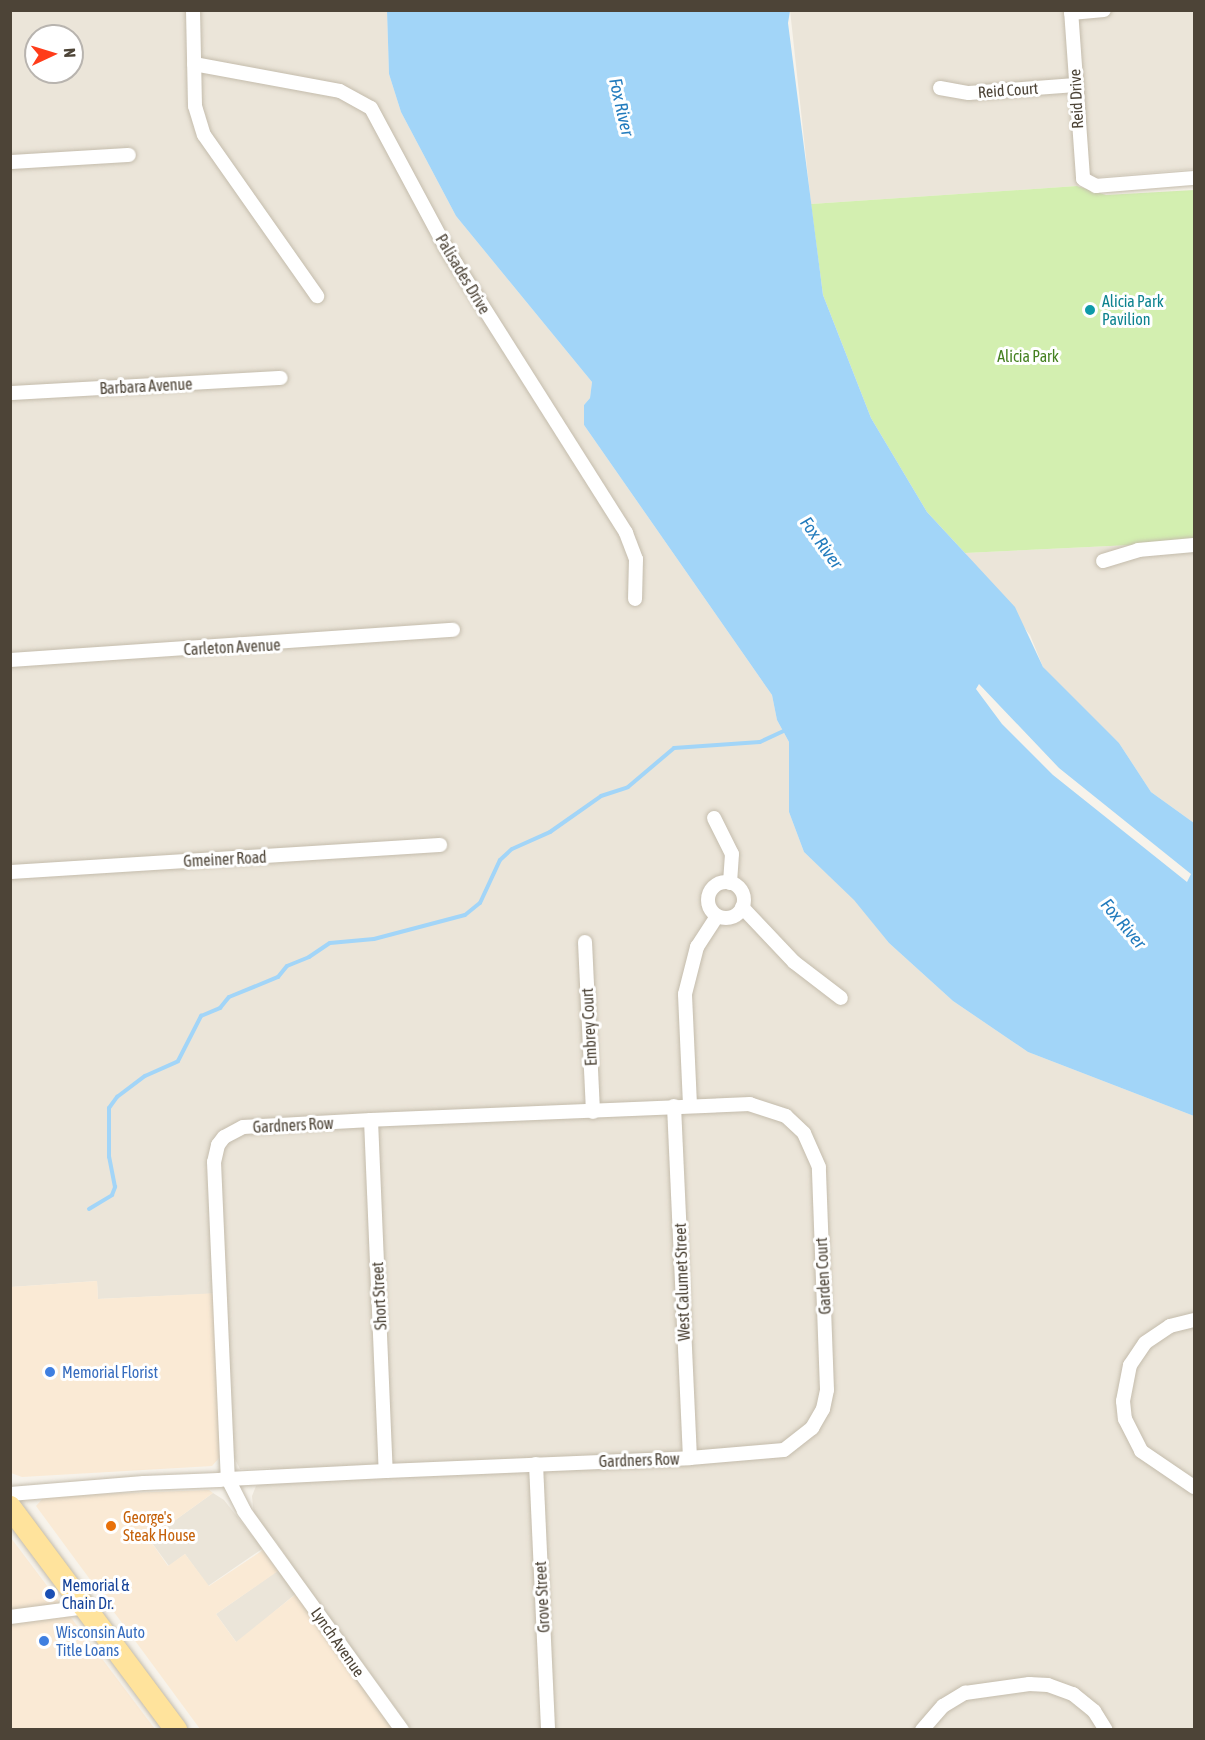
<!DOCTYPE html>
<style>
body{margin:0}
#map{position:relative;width:1205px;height:1740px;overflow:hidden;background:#f7f3eb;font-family:"Asap Condensed",sans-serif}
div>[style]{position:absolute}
.residential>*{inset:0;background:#ebe5d9}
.commercial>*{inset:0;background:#faead5}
.green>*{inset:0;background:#d3efb0}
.water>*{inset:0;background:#a2d5f8}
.stream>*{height:4px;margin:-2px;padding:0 2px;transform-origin:2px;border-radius:2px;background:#a2d5f8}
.roads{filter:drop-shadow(0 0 2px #c4bcac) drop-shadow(0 0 2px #c4bcac)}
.street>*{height:14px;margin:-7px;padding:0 7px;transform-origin:7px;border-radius:7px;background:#fff}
.street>.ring{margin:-7px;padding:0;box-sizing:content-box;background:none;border:14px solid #fff;border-radius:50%}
.primary>*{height:22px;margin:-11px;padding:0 11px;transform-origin:11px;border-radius:11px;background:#ffe39c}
.dots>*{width:16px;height:16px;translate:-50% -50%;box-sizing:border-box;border:3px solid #fff;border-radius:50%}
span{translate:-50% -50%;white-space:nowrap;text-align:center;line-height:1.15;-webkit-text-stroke:6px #fff;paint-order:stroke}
.street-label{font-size:16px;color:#4d4437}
.culture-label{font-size:16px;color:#0d838f}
.left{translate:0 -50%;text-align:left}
.park-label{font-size:16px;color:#458121}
.shop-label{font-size:16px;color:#366cbe}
.food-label{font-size:16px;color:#c56008}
.transit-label{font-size:16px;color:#164399}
.water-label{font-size:18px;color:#227bbd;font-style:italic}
.frame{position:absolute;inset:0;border:12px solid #4d4437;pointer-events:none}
.north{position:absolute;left:24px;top:24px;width:60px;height:60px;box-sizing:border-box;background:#fff;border:2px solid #b8b4af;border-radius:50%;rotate:86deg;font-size:16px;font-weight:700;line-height:24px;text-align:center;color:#4d4437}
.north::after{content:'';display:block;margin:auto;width:21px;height:27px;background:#ff3c1a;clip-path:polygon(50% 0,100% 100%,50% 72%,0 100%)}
</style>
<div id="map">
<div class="residential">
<div style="clip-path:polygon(790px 10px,1194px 11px,1194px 169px,1098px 177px,1077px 186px,811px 204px)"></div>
<div style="clip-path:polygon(evenodd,11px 11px,387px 11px,389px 74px,401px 112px,456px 216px,592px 382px,590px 398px,584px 405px,584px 425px,772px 695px,777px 720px,789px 742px,789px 812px,804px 852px,855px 900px,889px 943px,953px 1001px,1028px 1052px,1194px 1116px,1194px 1729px,411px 1729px,306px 1585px,237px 1643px,216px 1614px,290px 1562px,275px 1540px,208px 1586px,185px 1554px,169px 1566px,149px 1539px,213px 1493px,224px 1500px,254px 1538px,262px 1529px,254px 1517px,252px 1496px,256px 1486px,272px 1482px,270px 1468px,240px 1469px,234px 1457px,226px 1293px,98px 1299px,97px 1281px,11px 1287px,11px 11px,36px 36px,72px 36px,72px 72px,36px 72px,36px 36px)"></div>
<div style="clip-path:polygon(1194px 542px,1194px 823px,1151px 792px,1119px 743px,1060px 688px,1043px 667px,1030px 635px,965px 553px)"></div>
</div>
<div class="commercial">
<div style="clip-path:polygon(97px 1281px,98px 1299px,219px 1293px,220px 1457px,212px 1466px,22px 1477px,11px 1473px,11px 1287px)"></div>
<div style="clip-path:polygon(209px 1490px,213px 1493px,149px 1539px,168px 1566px,185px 1554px,209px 1586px,263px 1550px,278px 1571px,216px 1614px,236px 1642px,296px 1594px,393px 1729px,200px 1729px,36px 1506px,45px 1496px)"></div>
<div style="clip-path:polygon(11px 1538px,155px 1729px,11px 1729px)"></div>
</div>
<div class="green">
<div style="clip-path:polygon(1077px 186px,1106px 195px,1194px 190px,1194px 542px,965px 553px,927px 512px,871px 418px,823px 295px,811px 204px)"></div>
</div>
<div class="water">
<div style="clip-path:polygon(evenodd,387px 11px,790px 11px,788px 23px,823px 295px,871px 418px,927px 512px,1015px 607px,1043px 667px,1119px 743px,1151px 792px,1194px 823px,1194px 1116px,1028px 1052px,953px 1001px,889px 943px,854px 900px,804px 852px,789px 812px,789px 742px,777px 720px,772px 695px,584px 425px,584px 405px,590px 398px,592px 382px,456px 216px,401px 112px,389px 74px,387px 11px,979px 684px,1059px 768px,1191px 874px,1187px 882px,1053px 775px,1002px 724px,976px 689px,979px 684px)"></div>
</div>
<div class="stream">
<div style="left:89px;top:1209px;width:27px;rotate:-31deg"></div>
<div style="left:112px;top:1195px;width:9px;rotate:-69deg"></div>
<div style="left:115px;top:1187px;width:31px;rotate:-101deg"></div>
<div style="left:109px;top:1157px;width:49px;rotate:-90deg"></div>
<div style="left:109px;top:1108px;width:14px;rotate:-54deg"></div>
<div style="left:117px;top:1097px;width:35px;rotate:-37deg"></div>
<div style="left:145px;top:1076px;width:36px;rotate:-24deg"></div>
<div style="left:178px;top:1061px;width:51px;rotate:-62.9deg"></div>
<div style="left:201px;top:1016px;width:21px;rotate:-23deg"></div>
<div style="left:220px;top:1008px;width:14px;rotate:-51deg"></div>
<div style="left:229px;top:997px;width:53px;rotate:-22.2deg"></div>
<div style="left:278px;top:977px;width:14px;rotate:-51deg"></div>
<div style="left:287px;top:966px;width:24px;rotate:-22deg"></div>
<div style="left:309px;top:957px;width:25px;rotate:-34deg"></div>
<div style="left:330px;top:943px;width:44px;rotate:-5.2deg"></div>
<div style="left:374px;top:939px;width:94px;rotate:-14.8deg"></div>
<div style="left:465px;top:915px;width:19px;rotate:-39deg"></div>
<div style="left:480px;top:903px;width:47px;rotate:-65.1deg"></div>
<div style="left:500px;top:860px;width:16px;rotate:-43deg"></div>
<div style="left:512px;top:849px;width:42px;rotate:-24.1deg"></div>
<div style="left:550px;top:832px;width:62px;rotate:-35.2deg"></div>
<div style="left:601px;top:796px;width:28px;rotate:-18deg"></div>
<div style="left:628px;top:787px;width:60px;rotate:-40.3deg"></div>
<div style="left:674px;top:748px;width:86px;rotate:-4deg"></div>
<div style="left:760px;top:742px;width:29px;rotate:-25deg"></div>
</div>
<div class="roads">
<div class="street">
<div style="left:193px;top:10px;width:96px;rotate:88.8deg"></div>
<div style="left:195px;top:106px;width:30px;rotate:73deg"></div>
<div style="left:204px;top:135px;width:197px;rotate:54.9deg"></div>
<div style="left:1071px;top:10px;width:169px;rotate:85.9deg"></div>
<div style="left:1083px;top:179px;width:15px;rotate:28deg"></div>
<div style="left:1096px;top:186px;width:98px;rotate:-4.7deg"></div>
<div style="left:1071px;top:13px;width:33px;rotate:-5deg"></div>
<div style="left:194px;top:64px;width:148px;rotate:10.5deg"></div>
<div style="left:340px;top:91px;width:35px;rotate:29deg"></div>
<div style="left:371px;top:108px;width:159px;rotate:61.8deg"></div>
<div style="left:446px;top:248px;width:337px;rotate:57.7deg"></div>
<div style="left:626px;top:533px;width:28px;rotate:69deg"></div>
<div style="left:636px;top:559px;width:40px;rotate:91.4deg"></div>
<div style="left:940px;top:88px;width:29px;rotate:10deg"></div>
<div style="left:969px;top:93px;width:107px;rotate:-4.3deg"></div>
<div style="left:10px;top:162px;width:119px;rotate:-3.4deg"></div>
<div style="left:10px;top:393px;width:271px;rotate:-3.2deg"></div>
<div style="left:1103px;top:561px;width:37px;rotate:-17deg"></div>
<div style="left:1138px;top:550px;width:56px;rotate:-5.1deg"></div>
<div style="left:10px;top:660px;width:444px;rotate:-3.9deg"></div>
<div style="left:714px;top:818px;width:40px;rotate:63.4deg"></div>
<div style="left:732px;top:854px;width:29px;rotate:94deg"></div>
<div style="left:10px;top:872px;width:431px;rotate:-3.6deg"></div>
<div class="ring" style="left:708px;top:882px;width:22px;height:22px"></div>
<div style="left:742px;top:907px;width:76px;rotate:46.6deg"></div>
<div style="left:794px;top:962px;width:59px;rotate:37.5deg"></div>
<div style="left:585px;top:942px;width:170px;rotate:87.3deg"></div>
<div style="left:690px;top:1105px;width:111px;rotate:-92.6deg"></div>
<div style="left:685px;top:994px;width:49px;rotate:-75.7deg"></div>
<div style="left:697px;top:947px;width:37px;rotate:-57deg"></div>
<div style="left:674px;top:1106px;width:352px;rotate:87.4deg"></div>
<div style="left:371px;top:1120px;width:351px;rotate:87.6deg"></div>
<div style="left:1194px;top:1320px;width:25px;rotate:166deg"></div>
<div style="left:1170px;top:1326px;width:30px;rotate:146deg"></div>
<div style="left:1145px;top:1343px;width:27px;rotate:124deg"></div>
<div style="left:1130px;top:1365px;width:37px;rotate:101deg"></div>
<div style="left:1123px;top:1401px;width:18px;rotate:84deg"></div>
<div style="left:1125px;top:1419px;width:36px;rotate:63deg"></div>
<div style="left:1141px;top:1451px;width:64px;rotate:34.2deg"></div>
<div style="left:536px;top:1464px;width:266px;rotate:87.4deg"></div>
<div style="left:10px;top:1494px;width:134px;rotate:-4.7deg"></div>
<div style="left:144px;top:1483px;width:75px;rotate:-2.3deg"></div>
<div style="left:219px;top:1480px;width:9px;rotate:-6deg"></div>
<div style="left:228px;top:1479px;width:158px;rotate:-2.9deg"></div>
<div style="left:386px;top:1471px;width:304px;rotate:-2.4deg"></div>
<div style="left:690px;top:1458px;width:94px;rotate:-4.9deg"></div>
<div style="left:784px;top:1450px;width:36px;rotate:-38deg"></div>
<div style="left:812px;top:1428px;width:22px;rotate:-60deg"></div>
<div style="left:823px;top:1409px;width:19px;rotate:-78deg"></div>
<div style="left:827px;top:1390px;width:223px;rotate:-92.1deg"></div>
<div style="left:819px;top:1167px;width:37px;rotate:-114deg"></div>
<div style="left:804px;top:1133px;width:25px;rotate:-137deg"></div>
<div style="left:786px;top:1116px;width:38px;rotate:-162deg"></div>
<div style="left:750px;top:1104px;width:379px;rotate:177.6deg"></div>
<div style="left:371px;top:1120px;width:128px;rotate:176.9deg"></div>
<div style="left:243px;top:1127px;width:21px;rotate:152deg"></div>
<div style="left:224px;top:1137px;width:10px;rotate:127deg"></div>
<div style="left:218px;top:1145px;width:17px;rotate:103deg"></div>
<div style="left:214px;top:1162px;width:317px;rotate:87.5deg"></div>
<div style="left:228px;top:1479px;width:36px;rotate:63deg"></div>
<div style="left:244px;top:1511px;width:270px;rotate:54.2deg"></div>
<div style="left:10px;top:1617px;width:77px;rotate:-7.5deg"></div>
<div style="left:922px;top:1730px;width:32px;rotate:-49deg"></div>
<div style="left:943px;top:1706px;width:26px;rotate:-31deg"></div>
<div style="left:965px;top:1693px;width:65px;rotate:-8deg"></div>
<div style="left:1029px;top:1684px;width:19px;rotate:3deg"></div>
<div style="left:1048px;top:1685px;width:27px;rotate:20deg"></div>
<div style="left:1073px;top:1694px;width:27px;rotate:39deg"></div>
<div style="left:1094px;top:1711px;width:22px;rotate:58deg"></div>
</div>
<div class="primary">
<div style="left:10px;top:1507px;width:278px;rotate:53.3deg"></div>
</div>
</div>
<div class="dots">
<div style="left:1090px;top:310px;background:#0f9aa8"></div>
<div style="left:50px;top:1372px;background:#3f7fe0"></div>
<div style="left:111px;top:1526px;background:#e8710a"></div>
<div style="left:50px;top:1594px;background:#1a4fb4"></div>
<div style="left:44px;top:1641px;background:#3f7fe0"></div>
</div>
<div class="street-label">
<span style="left:1008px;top:90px;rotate:-4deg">Reid Court</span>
<span style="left:1076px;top:99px;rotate:-93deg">Reid Drive</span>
<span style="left:463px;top:274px;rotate:59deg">Palisades Drive</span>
<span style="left:146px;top:386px;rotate:-3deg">Barbara Avenue</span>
<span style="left:232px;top:647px;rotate:-3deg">Carleton Avenue</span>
<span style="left:225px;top:859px;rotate:-3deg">Gmeiner Road</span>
<span style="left:589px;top:1027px;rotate:-93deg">Embrey Court</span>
<span style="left:293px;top:1125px;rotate:-3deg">Gardners Row</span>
<span style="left:823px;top:1276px;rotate:-93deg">Garden Court</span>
<span style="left:682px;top:1282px;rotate:-92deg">West Calumet Street</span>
<span style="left:379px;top:1296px;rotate:-93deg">Short Street</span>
<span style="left:639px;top:1460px;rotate:-2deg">Gardners Row</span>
<span style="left:542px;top:1597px;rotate:-93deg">Grove Street</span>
<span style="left:338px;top:1642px;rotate:55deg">Lynch Avenue</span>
</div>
<div class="culture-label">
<span class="left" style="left:1102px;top:310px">Alicia Park<br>Pavilion</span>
</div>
<div class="park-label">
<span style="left:1028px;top:356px">Alicia Park</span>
</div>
<div class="shop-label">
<span class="left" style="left:62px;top:1372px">Memorial Florist</span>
<span class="left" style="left:56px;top:1641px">Wisconsin Auto<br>Title Loans</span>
</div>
<div class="food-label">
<span class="left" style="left:123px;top:1526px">George's<br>Steak House</span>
</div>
<div class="transit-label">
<span class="left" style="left:62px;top:1594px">Memorial &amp;<br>Chain Dr.</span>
</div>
<div class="water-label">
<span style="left:621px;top:107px;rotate:77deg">Fox River</span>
<span style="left:821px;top:543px;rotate:54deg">Fox River</span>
<span style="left:1123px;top:924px;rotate:50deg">Fox River</span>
</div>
<div class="frame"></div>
<div class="north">N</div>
</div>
